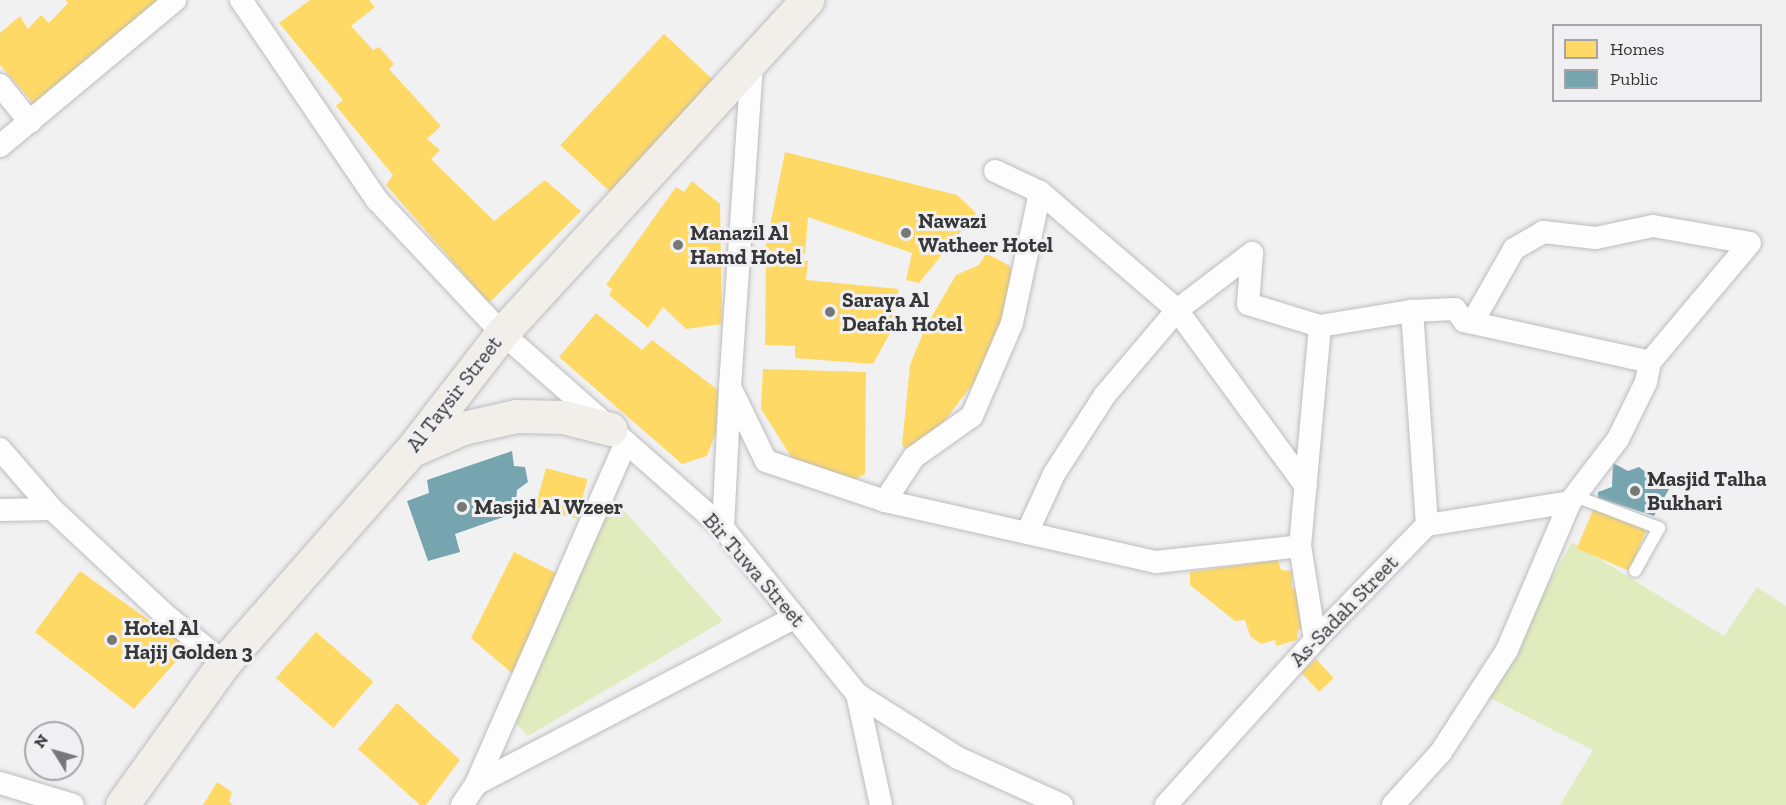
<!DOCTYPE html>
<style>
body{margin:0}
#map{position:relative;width:1786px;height:805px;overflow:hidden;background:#f1f1f2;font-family:"Zilla Slab",serif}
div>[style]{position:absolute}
.green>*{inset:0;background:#e0ecbd}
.homes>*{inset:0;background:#ffd966;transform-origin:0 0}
.public>*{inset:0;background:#76a5af}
.roads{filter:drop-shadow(0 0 2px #bdbdbe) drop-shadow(0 0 2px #bdbdbe)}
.service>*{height:12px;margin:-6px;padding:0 6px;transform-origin:6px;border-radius:6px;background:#fdfdfd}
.minor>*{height:22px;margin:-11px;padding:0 11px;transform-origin:11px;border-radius:11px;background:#fdfdfd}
.trunk>*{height:33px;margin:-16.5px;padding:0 16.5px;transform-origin:16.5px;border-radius:16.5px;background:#f2eeea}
.dots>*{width:16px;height:16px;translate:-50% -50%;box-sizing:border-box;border:3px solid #f0f0f3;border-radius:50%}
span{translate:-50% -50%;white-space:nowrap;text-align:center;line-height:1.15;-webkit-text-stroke:6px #f0f0f3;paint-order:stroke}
.poi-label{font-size:21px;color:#373738;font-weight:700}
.left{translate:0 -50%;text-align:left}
.street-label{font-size:21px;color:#373738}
.legend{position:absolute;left:1552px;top:24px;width:210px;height:78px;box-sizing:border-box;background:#f0f0f3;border:2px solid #a6a6a8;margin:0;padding:8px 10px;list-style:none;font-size:18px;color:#373738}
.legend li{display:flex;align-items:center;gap:12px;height:30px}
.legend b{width:30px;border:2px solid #a6a6a8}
.north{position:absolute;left:24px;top:721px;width:60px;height:60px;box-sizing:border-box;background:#f0f0f3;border:2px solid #a6a6a8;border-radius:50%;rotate:307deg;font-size:16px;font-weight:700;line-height:24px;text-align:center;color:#373738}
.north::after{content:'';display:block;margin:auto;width:21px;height:27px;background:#787879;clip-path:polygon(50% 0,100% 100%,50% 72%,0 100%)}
</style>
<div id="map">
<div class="green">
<div style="clip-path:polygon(614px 499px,723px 621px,528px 736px,514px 721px)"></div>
<div style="clip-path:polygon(1572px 542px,1724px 636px,1757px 587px,1786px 606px,1786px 805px,1560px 805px,1593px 750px,1486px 696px)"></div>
</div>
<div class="homes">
<div style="clip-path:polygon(65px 0,166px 0,38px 109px,0 65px,0 33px,20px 16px,28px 29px,41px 15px,49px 23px,68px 3px)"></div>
<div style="clip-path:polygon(310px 0,369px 0,375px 7px,351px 26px,373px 50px,379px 47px,394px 64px,389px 69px,441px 126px,427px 139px,440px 150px,431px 159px,494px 221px,545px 180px,581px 211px,489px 303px,386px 185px,393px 175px,336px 106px,343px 100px,279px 23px)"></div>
<div style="left:664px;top:34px;width:74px;height:152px;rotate:43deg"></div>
<div style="clip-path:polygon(785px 152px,957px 195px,976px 213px,919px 283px,906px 280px,912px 253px,808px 217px,805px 254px,765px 250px)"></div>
<div style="clip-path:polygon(692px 181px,720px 204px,722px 324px,686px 329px,663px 307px,648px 328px,609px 295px,612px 289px,606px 285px,676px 187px,684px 192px)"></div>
<div style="clip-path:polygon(986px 253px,1010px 266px,1014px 283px,992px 359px,922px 450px,910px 454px,902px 445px,910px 365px,925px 328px,956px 275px,979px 265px)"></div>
<div style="clip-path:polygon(766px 258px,808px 261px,806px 280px,899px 289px,889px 335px,873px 364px,795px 358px,795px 346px,765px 345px)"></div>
<div style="clip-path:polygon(596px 313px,642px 350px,652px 340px,718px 390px,716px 432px,707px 456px,682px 464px,559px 357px)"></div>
<div style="clip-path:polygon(763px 369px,866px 372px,865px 474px,852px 481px,795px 463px,761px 409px)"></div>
<div style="left:546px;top:468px;width:43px;height:41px;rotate:15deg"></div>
<div style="left:1594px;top:508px;width:57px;height:44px;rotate:23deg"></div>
<div style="clip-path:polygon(514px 552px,556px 573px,514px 675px,471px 638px)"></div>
<div style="clip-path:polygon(1278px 560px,1281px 570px,1292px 571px,1292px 588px,1299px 591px,1304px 627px,1298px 630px,1297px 640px,1276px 646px,1275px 640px,1261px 644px,1250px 636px,1245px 620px,1235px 621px,1190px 585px,1190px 572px)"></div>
<div style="clip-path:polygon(80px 571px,164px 631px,174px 634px,184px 646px,178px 659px,134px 709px,35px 632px)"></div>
<div style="left:316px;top:632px;width:76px;height:61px;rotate:41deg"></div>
<div style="left:1316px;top:659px;width:26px;height:20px;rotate:47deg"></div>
<div style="clip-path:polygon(397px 703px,460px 760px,426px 805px,420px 805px,358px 749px)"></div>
<div style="clip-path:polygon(217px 782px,232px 792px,229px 802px,233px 805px,203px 805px)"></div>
</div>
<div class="public">
<div style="clip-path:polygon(512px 451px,514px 466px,525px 467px,528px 482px,517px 490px,515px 513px,455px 534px,460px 552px,428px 561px,407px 501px,429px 493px,427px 480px)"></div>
<div style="clip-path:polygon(1613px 463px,1628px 471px,1639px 467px,1669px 489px,1654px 516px,1598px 498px,1598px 492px,1612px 487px)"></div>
</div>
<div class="roads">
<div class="service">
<div style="left:1575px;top:496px;width:90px;rotate:20.9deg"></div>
<div style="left:1659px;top:528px;width:49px;rotate:119.2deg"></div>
</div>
<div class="minor">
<div style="left:241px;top:0;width:242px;rotate:55.8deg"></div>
<div style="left:377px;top:200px;width:183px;rotate:46.8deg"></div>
<div style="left:502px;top:333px;width:295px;rotate:41.4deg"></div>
<div style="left:723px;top:528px;width:213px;rotate:51.1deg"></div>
<div style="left:857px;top:694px;width:114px;rotate:77.8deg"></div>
<div style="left:752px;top:64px;width:324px;rotate:93.9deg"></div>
<div style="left:730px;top:387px;width:82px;rotate:64.1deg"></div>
<div style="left:766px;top:461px;width:126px;rotate:18.6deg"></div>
<div style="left:885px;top:501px;width:53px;rotate:-56.6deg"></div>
<div style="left:914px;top:457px;width:71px;rotate:-35.3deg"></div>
<div style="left:972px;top:416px;width:101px;rotate:-66.7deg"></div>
<div style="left:1012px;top:323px;width:134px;rotate:-77.9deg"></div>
<div style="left:0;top:85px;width:48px;rotate:51deg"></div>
<div style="left:0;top:146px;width:228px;rotate:-39.8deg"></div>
<div style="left:995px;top:171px;width:50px;rotate:25deg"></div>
<div style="left:1040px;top:192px;width:181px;rotate:40.7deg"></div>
<div style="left:1177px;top:310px;width:218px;rotate:53.8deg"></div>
<div style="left:1252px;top:253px;width:51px;rotate:94.5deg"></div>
<div style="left:1248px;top:304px;width:75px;rotate:17deg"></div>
<div style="left:1472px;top:323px;width:85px;rotate:-60.4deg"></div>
<div style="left:1514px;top:249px;width:34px;rotate:-30deg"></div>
<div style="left:1543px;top:232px;width:53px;rotate:6.5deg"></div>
<div style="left:1596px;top:238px;width:58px;rotate:-11.9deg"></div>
<div style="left:1653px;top:226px;width:98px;rotate:9.9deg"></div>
<div style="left:0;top:449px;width:79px;rotate:49.1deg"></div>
<div style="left:52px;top:509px;width:152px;rotate:43.1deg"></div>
<div style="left:163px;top:613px;width:79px;rotate:39.3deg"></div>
<div style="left:885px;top:501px;width:278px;rotate:12.7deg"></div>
<div style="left:1156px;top:562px;width:145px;rotate:-6.3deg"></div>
<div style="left:1300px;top:546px;width:95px;rotate:80.9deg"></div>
<div style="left:0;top:510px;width:52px;rotate:-1.1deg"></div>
<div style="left:1427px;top:525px;width:215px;rotate:-94deg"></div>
<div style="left:1412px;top:311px;width:43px;rotate:-2.7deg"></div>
<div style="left:1455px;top:309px;width:15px;rotate:53deg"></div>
<div style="left:1464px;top:321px;width:190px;rotate:12.4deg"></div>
<div style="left:723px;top:528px;width:140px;rotate:-87.1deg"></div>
<div style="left:1027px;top:533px;width:65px;rotate:-65.4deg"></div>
<div style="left:1054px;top:474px;width:94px;rotate:-57.2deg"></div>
<div style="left:1105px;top:395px;width:111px;rotate:-49.7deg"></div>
<div style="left:1177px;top:310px;width:94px;rotate:-37.2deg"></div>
<div style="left:1300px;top:546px;width:221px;rotate:-84.8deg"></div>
<div style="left:1320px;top:326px;width:93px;rotate:-9.3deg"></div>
<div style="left:857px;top:694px;width:120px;rotate:32.4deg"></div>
<div style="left:958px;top:758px;width:114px;rotate:24.3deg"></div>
<div style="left:0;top:783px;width:76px;rotate:16.8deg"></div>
<div style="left:476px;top:784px;width:360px;rotate:-27.6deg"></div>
<div style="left:462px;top:805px;width:25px;rotate:-56deg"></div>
<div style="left:476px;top:784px;width:373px;rotate:-66.3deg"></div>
<div style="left:1166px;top:805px;width:222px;rotate:-47.9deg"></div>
<div style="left:1315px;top:640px;width:161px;rotate:-45.8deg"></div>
<div style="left:1427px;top:525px;width:145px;rotate:-9.1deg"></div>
<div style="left:1393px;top:805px;width:72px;rotate:-47.8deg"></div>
<div style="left:1441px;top:752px;width:121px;rotate:-57.1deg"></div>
<div style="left:1507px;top:650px;width:161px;rotate:-66.9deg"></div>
<div style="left:1570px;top:502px;width:79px;rotate:-52.7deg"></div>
<div style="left:1618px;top:439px;width:64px;rotate:-63.8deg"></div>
<div style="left:1646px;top:382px;width:20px;rotate:-79deg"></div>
<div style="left:1650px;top:362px;width:155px;rotate:-50deg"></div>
</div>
<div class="trunk">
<div style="left:414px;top:449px;width:53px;rotate:-23.2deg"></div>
<div style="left:463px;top:428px;width:54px;rotate:-12.8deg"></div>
<div style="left:516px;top:416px;width:47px;rotate:1.2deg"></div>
<div style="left:563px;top:417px;width:49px;rotate:14.3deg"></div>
<div style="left:122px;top:805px;width:175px;rotate:-54.3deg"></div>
<div style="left:224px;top:663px;width:285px;rotate:-48.7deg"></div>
<div style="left:412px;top:449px;width:147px;rotate:-52.2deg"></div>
<div style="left:502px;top:333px;width:452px;rotate:-47.5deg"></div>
</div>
</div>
<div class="dots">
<div style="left:906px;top:233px;background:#787879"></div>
<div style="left:678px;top:245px;background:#787879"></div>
<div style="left:830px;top:312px;background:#787879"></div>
<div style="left:1635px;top:491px;background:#787879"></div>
<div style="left:462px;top:507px;background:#787879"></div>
<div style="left:112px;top:640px;background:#787879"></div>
</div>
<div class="poi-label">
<span class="left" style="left:918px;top:233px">Nawazi<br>Watheer Hotel</span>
<span class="left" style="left:690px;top:245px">Manazil Al<br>Hamd Hotel</span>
<span class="left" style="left:842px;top:312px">Saraya Al<br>Deafah Hotel</span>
<span class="left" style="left:1647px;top:491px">Masjid Talha<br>Bukhari</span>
<span class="left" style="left:474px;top:507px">Masjid Al Wzeer</span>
<span class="left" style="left:124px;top:640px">Hotel Al<br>Hajij Golden 3</span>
</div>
<div class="street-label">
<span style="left:454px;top:394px;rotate:-52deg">Al Taysir Street</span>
<span style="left:754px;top:570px;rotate:49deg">Bir Tuwa Street</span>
<span style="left:1344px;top:611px;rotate:-46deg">As-Sadah Street</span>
</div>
<ul class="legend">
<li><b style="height:16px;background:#ffd966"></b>Homes</li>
<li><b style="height:16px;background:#76a5af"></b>Public</li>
</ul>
<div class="north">N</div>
</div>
